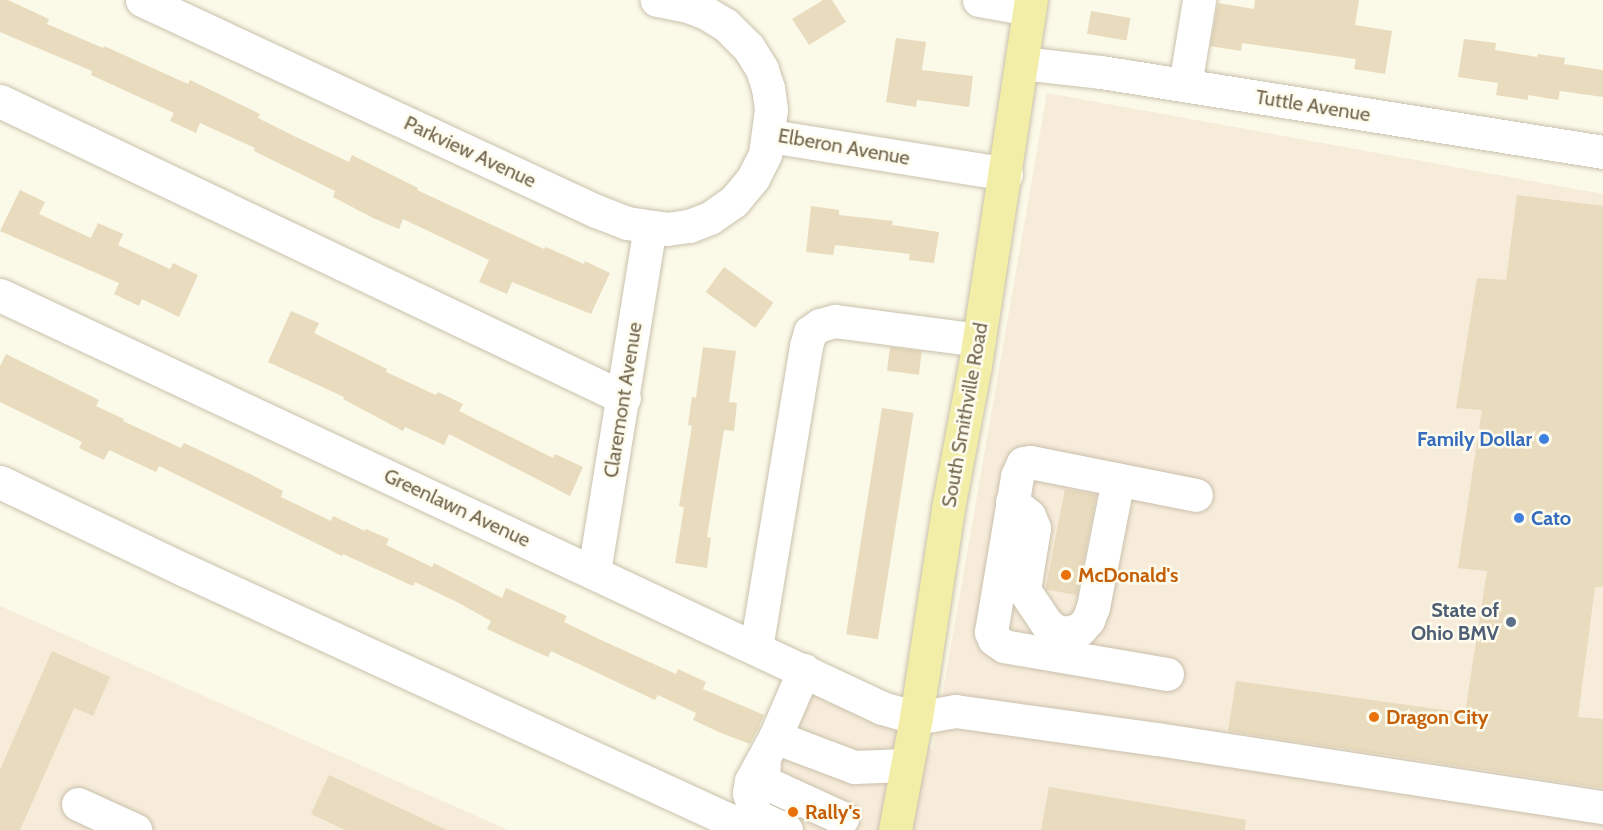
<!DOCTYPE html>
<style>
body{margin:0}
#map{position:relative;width:1603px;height:830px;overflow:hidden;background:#fbf9e8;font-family:Cabin,sans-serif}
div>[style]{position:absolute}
.commercial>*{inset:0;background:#f7ebda}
.building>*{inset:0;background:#e9dbbd;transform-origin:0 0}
.roads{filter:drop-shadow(0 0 2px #c9c1ac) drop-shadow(0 0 2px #c9c1ac)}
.minor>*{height:33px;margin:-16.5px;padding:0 16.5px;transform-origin:16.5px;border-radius:16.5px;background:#fff}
.major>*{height:33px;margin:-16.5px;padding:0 16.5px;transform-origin:16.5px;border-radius:16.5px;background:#f3eea7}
.dots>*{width:16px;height:16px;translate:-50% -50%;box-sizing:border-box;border:3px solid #fefcee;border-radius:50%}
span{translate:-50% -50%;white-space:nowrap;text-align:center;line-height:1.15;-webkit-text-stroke:5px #fefcee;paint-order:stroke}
.street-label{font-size:20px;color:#73664e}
.shop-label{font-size:20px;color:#366cbe;font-weight:700}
.right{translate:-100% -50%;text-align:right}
.left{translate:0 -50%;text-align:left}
.food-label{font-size:20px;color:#c56008;font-weight:700}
.service-label{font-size:20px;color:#4e5e75;font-weight:700}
</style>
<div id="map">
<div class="commercial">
<div style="clip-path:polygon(1047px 93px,1603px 194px,1603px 830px,738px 830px,792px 680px,933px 749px)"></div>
<div style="clip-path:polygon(0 606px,508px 830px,0 830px)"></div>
</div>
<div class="building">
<div style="clip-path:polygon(0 0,8px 0,49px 19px,47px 24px,103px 48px,104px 46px,188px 84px,190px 80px,260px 114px,258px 118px,294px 136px,349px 162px,352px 155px,418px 188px,417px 190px,544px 249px,546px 247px,584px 264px,585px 261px,610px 273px,591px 314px,512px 282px,507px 294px,479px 282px,489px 260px,403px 219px,399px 229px,373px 218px,333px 197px,335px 191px,254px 151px,255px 148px,200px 123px,196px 133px,170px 121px,174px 113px,91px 75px,92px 71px,0 32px)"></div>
<div style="clip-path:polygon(823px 0,832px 0,846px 22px,809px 45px,792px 19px)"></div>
<div style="clip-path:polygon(1255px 0,1359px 0,1355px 25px,1392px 31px,1385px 74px,1354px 69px,1356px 59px,1242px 43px,1241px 51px,1210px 46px,1218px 3px,1254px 9px)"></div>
<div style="left:1091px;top:11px;width:40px;height:23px;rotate:10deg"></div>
<div style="clip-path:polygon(896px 38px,926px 42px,922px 70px,973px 76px,969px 107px,917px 100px,916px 107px,886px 102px)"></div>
<div style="clip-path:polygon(1464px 39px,1496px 43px,1495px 50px,1537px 57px,1538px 54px,1565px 58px,1564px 64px,1603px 70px,1603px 97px,1560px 91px,1558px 100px,1528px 95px,1528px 100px,1496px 95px,1498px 83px,1458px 77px)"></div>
<div style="clip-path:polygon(20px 190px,45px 202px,39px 214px,91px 238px,98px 223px,123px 234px,118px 245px,170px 269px,173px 263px,198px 275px,179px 317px,142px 299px,139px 306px,114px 294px,119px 283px,0 231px)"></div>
<div style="clip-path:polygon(1517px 195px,1603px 206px,1603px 587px,1595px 587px,1578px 717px,1603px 719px,1603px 788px,1228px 731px,1236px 681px,1465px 713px,1487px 571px,1458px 568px,1482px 410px,1456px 408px,1477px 278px,1506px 280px)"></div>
<div style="clip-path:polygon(811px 206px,839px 210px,839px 215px,893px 221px,892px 225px,939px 232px,934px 263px,909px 260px,910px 254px,835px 245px,833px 255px,806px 252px)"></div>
<div style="left:724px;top:267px;width:61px;height:31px;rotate:36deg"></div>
<div style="clip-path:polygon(291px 311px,319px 323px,314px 333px,387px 369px,386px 372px,436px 395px,438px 392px,463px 404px,459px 411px,553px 458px,555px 454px,583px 467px,570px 496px,449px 434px,444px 445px,405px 427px,403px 431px,343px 399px,344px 397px,268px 362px)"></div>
<div style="clip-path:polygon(703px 347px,736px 351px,729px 402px,737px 403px,734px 431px,724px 430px,707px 537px,711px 538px,707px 568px,675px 563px,684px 507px,679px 506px,692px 426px,688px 425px,692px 397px,696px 398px)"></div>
<div style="left:890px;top:347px;width:32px;height:24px;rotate:7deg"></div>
<div style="clip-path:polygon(6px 354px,99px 400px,96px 406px,124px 419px,123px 421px,181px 448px,184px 443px,250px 474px,283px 491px,281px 497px,331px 521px,333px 516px,365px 531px,366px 529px,389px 539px,386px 545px,432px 567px,434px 563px,502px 598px,506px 588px,567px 616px,564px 622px,601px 640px,676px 674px,678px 669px,706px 682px,703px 689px,764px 715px,758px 729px,750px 744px,721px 733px,693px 720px,696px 713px,658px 695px,655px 700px,551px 651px,548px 657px,512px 641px,487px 629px,491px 621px,457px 602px,415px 582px,413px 586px,343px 554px,342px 556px,159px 466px,156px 472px,109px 450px,104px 460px,79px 448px,82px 442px,0 402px,0 366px)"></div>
<div style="left:882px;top:408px;width:32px;height:229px;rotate:9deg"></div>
<div style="left:1065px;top:489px;width:32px;height:102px;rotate:11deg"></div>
<div style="clip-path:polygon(52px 651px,110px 677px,93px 716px,74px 708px,20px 830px,0 830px,0 770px)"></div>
<div style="clip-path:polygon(329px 775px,447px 830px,345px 830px,311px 814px)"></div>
<div style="clip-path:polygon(1049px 787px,1246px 820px,1245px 830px,1041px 830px)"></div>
</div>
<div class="roads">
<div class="minor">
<div style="left:142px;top:0;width:501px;rotate:24.93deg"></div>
<div style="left:596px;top:211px;width:33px;rotate:21deg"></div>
<div style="left:627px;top:223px;width:40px;rotate:8.5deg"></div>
<div style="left:667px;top:229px;width:22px;rotate:-8deg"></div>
<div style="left:689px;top:226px;width:22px;rotate:-21deg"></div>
<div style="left:710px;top:218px;width:29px;rotate:-35deg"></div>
<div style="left:734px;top:201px;width:30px;rotate:-50deg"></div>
<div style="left:753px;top:178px;width:27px;rotate:-63deg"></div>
<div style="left:765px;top:154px;width:45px;rotate:-82.4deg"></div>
<div style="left:771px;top:109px;width:21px;rotate:-98deg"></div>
<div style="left:768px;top:88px;width:20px;rotate:-108deg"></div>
<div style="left:762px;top:69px;width:26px;rotate:-122deg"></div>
<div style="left:748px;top:47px;width:31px;rotate:-135deg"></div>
<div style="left:726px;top:25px;width:23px;rotate:-149deg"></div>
<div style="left:706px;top:13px;width:19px;rotate:-159deg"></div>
<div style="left:688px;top:6px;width:32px;rotate:-169deg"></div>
<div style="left:979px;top:0;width:51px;rotate:10.2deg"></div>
<div style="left:1022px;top:63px;width:80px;rotate:6.5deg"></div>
<div style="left:1101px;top:72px;width:508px;rotate:9.05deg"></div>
<div style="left:1185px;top:85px;width:86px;rotate:-80.6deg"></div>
<div style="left:0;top:101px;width:691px;rotate:25.45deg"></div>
<div style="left:770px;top:136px;width:239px;rotate:9.1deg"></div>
<div style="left:0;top:295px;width:974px;rotate:25.09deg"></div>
<div style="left:882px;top:708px;width:35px;rotate:16deg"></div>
<div style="left:916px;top:718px;width:40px;rotate:-10deg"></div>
<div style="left:955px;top:711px;width:204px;rotate:7.9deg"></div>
<div style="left:1157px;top:739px;width:451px;rotate:8.7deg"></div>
<div style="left:0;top:482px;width:207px;rotate:25.5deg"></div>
<div style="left:187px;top:571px;width:621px;rotate:24.67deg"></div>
<div style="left:1012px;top:502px;width:22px;rotate:39deg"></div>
<div style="left:1029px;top:516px;width:13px;rotate:67deg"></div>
<div style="left:1034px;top:528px;width:63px;rotate:99.2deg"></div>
<div style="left:1024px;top:590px;width:40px;rotate:56deg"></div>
<div style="left:1046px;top:623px;width:11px;rotate:41deg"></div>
<div style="left:1054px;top:630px;width:12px;rotate:14deg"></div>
<div style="left:1066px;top:633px;width:15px;rotate:-16deg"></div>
<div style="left:1080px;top:629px;width:12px;rotate:-48deg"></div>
<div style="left:1088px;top:620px;width:14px;rotate:-69deg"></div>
<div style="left:1093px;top:607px;width:130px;rotate:-78.9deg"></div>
<div style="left:594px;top:572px;width:349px;rotate:-80.8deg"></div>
<div style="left:756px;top:648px;width:306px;rotate:-80.6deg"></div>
<div style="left:806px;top:346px;width:15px;rotate:-74deg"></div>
<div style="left:810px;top:332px;width:12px;rotate:-35deg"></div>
<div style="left:820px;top:325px;width:16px;rotate:-15deg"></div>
<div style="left:835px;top:321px;width:145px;rotate:7.5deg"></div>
<div style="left:1167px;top:674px;width:165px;rotate:-170.3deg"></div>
<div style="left:1004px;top:646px;width:12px;rotate:-145deg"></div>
<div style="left:994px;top:639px;width:8px;rotate:-113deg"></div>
<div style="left:991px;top:632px;width:158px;rotate:-80.5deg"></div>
<div style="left:1017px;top:476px;width:14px;rotate:-65deg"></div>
<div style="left:1023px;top:463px;width:7px;rotate:-8deg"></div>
<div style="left:1030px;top:462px;width:169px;rotate:11.2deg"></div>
<div style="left:775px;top:737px;width:85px;rotate:20.8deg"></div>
<div style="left:854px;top:767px;width:52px;rotate:-2.2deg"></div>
<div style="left:764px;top:759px;width:18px;rotate:93deg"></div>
<div style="left:763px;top:777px;width:7px;rotate:63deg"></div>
<div style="left:766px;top:783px;width:84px;rotate:24.7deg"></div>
<div style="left:78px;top:804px;width:63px;rotate:24.5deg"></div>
<div style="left:786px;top:830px;width:29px;rotate:-155deg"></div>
<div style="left:760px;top:818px;width:7px;rotate:-135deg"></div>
<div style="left:755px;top:813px;width:21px;rotate:-107deg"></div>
<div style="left:749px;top:793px;width:12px;rotate:-81deg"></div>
<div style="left:751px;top:781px;width:50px;rotate:-61.4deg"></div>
<div style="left:775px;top:737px;width:73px;rotate:-66.6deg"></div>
</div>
<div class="major">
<div style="left:895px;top:830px;width:114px;rotate:-79.4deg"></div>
<div style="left:916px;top:718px;width:212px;rotate:-81.3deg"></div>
<div style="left:948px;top:508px;width:146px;rotate:-79.3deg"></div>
<div style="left:975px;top:365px;width:369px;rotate:-81.3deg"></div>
</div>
</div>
<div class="dots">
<div style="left:1544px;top:439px;background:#3f7fe0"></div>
<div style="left:1519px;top:518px;background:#3f7fe0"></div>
<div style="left:1066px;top:575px;background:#e8710a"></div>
<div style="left:1511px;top:622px;background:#5c6f8a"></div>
<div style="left:1374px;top:717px;background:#e8710a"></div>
<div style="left:793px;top:812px;background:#e8710a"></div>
</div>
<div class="street-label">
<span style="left:1313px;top:106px;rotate:9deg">Tuttle Avenue</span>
<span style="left:844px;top:147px;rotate:10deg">Elberon Avenue</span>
<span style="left:470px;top:152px;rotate:25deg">Parkview Avenue</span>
<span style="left:623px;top:400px;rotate:-81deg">Claremont Avenue</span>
<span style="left:965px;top:415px;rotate:-80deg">South Smithville Road</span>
<span style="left:457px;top:508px;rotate:25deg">Greenlawn Avenue</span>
</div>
<div class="shop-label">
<span class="right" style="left:1532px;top:439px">Family Dollar</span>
<span class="left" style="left:1531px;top:518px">Cato</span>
</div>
<div class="food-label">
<span class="left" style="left:1078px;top:575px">McDonald's</span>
<span class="left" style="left:1386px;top:717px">Dragon City</span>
<span class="left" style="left:805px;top:812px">Rally's</span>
</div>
<div class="service-label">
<span class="right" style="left:1499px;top:622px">State of<br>Ohio BMV</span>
</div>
</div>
